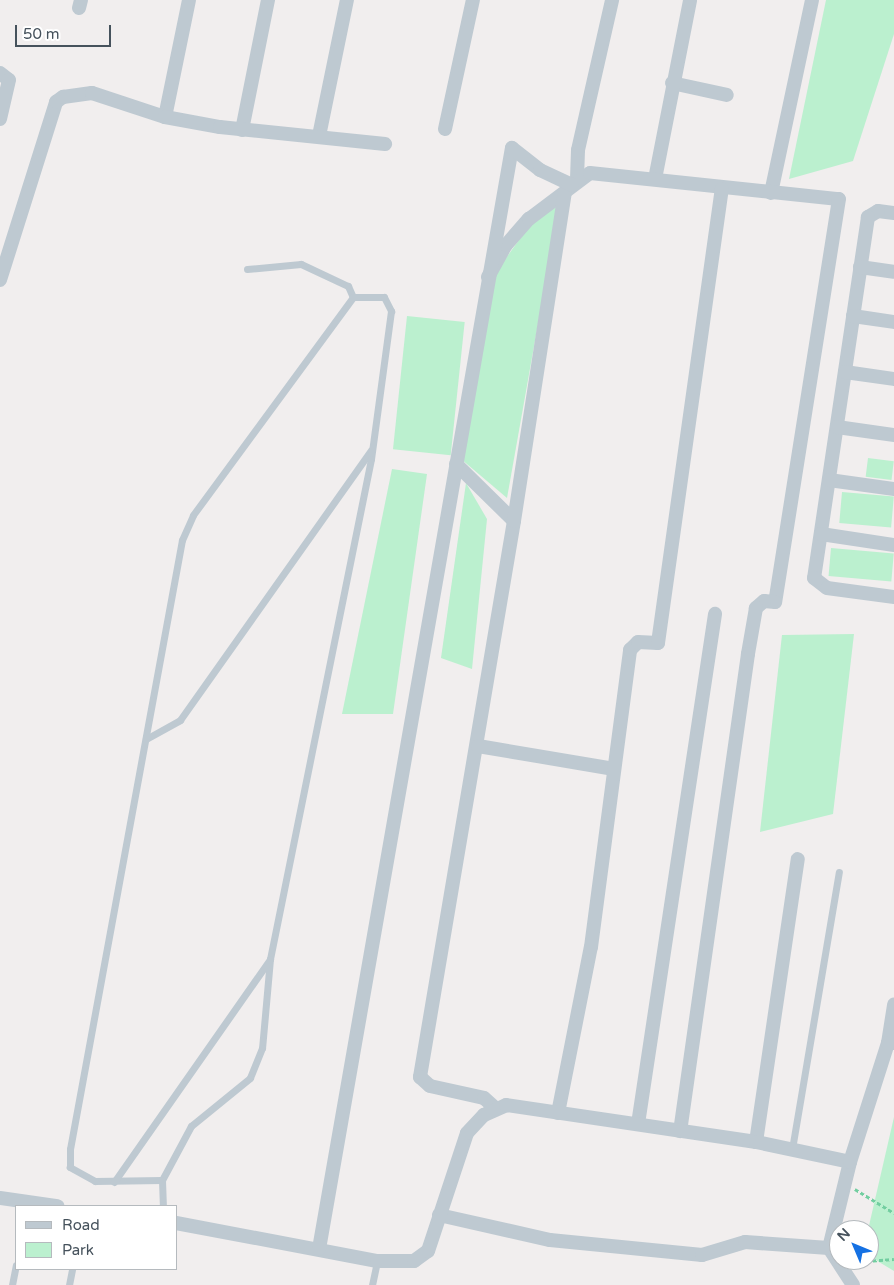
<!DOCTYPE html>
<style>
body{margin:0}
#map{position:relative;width:894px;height:1285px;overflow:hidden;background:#f1eeee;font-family:"Varela Round",sans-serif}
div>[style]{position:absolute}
.green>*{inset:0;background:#bbf0cf;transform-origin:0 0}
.path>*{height:2.5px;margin-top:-1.25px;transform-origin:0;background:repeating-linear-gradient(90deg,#72cea0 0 4px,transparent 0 6.5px)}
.lane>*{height:7px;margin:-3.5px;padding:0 3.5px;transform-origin:3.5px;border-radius:3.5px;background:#bec9d1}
.street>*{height:14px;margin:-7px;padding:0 7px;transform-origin:7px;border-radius:7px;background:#bec9d1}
span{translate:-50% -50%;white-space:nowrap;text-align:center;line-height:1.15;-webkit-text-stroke:4.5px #fff;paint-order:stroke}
.legend{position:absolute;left:15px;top:1205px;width:162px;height:65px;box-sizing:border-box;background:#fff;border:1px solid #b5babe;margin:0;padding:6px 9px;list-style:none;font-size:15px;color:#46525c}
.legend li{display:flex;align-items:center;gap:10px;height:25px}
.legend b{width:25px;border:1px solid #b5babe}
.north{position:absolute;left:829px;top:1220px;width:50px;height:50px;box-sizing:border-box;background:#fff;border:1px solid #b5babe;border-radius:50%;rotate:315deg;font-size:14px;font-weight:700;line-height:20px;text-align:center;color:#46525c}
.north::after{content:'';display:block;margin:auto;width:18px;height:22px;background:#1571e3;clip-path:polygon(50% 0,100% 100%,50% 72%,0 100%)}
.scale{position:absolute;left:15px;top:25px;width:96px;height:22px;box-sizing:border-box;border:2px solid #46525c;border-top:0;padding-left:6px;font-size:15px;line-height:18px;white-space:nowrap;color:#46525c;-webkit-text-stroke:4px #fff;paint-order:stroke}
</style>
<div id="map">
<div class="green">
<div style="clip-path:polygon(826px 0,894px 0,894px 34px,853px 161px,789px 179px)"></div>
<div style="clip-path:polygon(560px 200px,507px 498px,461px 459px,493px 276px,532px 222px)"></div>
<div style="left:407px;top:316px;width:58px;height:134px;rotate:6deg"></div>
<div style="left:868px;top:458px;width:26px;height:19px;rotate:7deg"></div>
<div style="clip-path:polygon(392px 469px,427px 474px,393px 714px,342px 714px)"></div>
<div style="clip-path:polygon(466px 483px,487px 519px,472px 669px,441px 658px)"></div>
<div style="left:842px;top:492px;width:52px;height:31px;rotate:5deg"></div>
<div style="left:831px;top:548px;width:63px;height:28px;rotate:5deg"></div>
<div style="clip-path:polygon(854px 634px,833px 814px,760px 832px,782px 635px)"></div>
<div style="clip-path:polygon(894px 1117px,894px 1271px,869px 1256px,868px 1230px)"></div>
</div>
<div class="path">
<div style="left:855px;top:1189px;width:46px;rotate:31.6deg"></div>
<div style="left:853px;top:1262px;width:41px;rotate:-4.2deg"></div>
</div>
<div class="lane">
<div style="left:247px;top:269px;width:54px;rotate:-5.3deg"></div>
<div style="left:301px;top:264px;width:52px;rotate:25.1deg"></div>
<div style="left:348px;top:286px;width:12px;rotate:66deg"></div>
<div style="left:146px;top:739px;width:39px;rotate:-29deg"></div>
<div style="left:180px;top:720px;width:331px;rotate:-54.7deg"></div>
<div style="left:792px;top:1149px;width:281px;rotate:-80.4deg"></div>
<div style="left:162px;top:1180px;width:67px;rotate:179.1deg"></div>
<div style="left:95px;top:1181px;width:29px;rotate:-151deg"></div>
<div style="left:70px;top:1167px;width:18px;rotate:-90deg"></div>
<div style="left:70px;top:1149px;width:619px;rotate:-79.58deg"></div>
<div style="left:182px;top:540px;width:27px;rotate:-66deg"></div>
<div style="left:193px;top:515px;width:270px;rotate:-53.7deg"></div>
<div style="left:353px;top:297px;width:31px"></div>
<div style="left:384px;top:297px;width:16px;rotate:63deg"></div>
<div style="left:391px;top:311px;width:149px;rotate:97.7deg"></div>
<div style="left:371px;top:459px;width:510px;rotate:101.42deg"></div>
<div style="left:270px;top:959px;width:89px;rotate:95.1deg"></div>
<div style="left:262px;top:1048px;width:32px;rotate:112deg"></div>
<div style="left:250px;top:1078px;width:76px;rotate:140.9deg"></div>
<div style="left:191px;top:1126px;width:61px;rotate:118.2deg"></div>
<div style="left:162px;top:1180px;width:26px;rotate:88deg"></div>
<div style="left:114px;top:1182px;width:272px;rotate:-55deg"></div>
<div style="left:12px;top:1285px;width:20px;rotate:-79deg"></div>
<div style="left:69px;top:1285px;width:16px;rotate:-79deg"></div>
<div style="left:372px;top:1285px;width:25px;rotate:-78deg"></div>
</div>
<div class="street">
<div style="left:79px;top:8px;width:8px;rotate:-76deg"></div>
<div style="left:0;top:73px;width:11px;rotate:38deg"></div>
<div style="left:9px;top:80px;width:40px;rotate:103deg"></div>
<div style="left:672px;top:83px;width:56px;rotate:12.3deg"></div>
<div style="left:165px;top:117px;width:119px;rotate:-78.4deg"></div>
<div style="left:445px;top:129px;width:132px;rotate:-77.8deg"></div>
<div style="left:242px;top:130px;width:133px;rotate:-78.7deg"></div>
<div style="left:319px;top:136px;width:139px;rotate:-78.4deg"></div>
<div style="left:577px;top:179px;width:29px;rotate:-88deg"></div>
<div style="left:578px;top:150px;width:154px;rotate:-77.2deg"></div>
<div style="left:655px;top:179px;width:182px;rotate:-78.9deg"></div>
<div style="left:771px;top:193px;width:197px;rotate:-78deg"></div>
<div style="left:894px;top:213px;width:16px;rotate:-173deg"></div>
<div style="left:878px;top:211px;width:12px;rotate:149deg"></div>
<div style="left:868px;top:217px;width:365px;rotate:98.5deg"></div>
<div style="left:814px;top:578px;width:16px;rotate:38deg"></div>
<div style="left:827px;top:588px;width:68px;rotate:7.7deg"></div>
<div style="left:860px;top:267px;width:34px;rotate:8deg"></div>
<div style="left:488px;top:277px;width:37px;rotate:-61deg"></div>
<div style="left:506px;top:245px;width:35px;rotate:-49deg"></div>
<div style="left:529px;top:219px;width:76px;rotate:-37deg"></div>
<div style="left:590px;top:173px;width:250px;rotate:6deg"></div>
<div style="left:839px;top:199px;width:408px;rotate:99deg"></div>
<div style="left:775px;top:602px;width:11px;rotate:-175deg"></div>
<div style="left:764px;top:601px;width:11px;rotate:139deg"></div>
<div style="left:756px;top:608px;width:47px;rotate:99.9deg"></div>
<div style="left:748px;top:654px;width:482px;rotate:98.1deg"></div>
<div style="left:0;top:280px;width:187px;rotate:-72.5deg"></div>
<div style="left:56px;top:102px;width:9px;rotate:-36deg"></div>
<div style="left:63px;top:97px;width:29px;rotate:-8deg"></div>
<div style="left:92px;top:93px;width:77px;rotate:18.2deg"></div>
<div style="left:165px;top:117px;width:56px;rotate:10.3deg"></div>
<div style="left:220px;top:127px;width:166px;rotate:5.9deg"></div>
<div style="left:853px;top:316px;width:41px;rotate:8.3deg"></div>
<div style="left:845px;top:372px;width:49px;rotate:8.1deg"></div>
<div style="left:837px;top:427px;width:58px;rotate:8deg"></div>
<div style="left:456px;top:464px;width:81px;rotate:44.5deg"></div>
<div style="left:514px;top:521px;width:564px;rotate:99.6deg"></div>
<div style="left:420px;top:1077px;width:13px;rotate:42deg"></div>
<div style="left:430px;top:1086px;width:55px;rotate:12.5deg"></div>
<div style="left:484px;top:1098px;width:15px;rotate:42deg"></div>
<div style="left:829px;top:480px;width:66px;rotate:7.9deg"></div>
<div style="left:514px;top:521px;width:332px;rotate:-81.2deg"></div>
<div style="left:821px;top:534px;width:74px;rotate:8.6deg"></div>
<div style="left:478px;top:746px;width:138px;rotate:9.6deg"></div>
<div style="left:888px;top:1043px;width:39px;rotate:-81deg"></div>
<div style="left:558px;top:1113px;width:169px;rotate:-78.8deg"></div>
<div style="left:591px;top:947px;width:300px;rotate:-82.5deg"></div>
<div style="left:630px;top:650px;width:11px;rotate:-45deg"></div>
<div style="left:638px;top:642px;width:20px;rotate:3deg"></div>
<div style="left:658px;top:643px;width:458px;rotate:-82deg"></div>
<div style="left:638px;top:1124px;width:516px;rotate:-81.41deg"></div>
<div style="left:756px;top:1142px;width:286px;rotate:-81.6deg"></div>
<div style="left:850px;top:1162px;width:89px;rotate:103.7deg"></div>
<div style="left:829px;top:1248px;width:44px;rotate:57deg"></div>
<div style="left:0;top:1198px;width:58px;rotate:8deg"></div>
<div style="left:439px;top:1215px;width:114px;rotate:12.7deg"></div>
<div style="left:550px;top:1240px;width:153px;rotate:5.6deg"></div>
<div style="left:702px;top:1255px;width:45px;rotate:-16.8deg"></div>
<div style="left:745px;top:1242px;width:84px;rotate:4.1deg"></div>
<div style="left:176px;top:1223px;width:205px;rotate:10.7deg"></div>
<div style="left:377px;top:1261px;width:37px"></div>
<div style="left:414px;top:1261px;width:17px;rotate:-36deg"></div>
<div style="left:428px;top:1251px;width:124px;rotate:-71.7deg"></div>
<div style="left:467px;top:1133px;width:25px;rotate:-47deg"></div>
<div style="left:484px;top:1115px;width:24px;rotate:-24deg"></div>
<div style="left:506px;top:1105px;width:253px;rotate:8.4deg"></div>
<div style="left:756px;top:1142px;width:96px;rotate:12deg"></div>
<div style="left:850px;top:1162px;width:125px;rotate:-72.3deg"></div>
<div style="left:888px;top:1043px;width:6px"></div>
<div style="left:319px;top:1249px;width:1118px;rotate:-80.06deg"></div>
<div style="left:512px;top:148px;width:36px;rotate:38deg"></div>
<div style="left:540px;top:170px;width:35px;rotate:25deg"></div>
</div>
<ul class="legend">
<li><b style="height:6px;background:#bec9d1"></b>Road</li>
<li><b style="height:14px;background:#bbf0cf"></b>Park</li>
</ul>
<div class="north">N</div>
<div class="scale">50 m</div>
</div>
